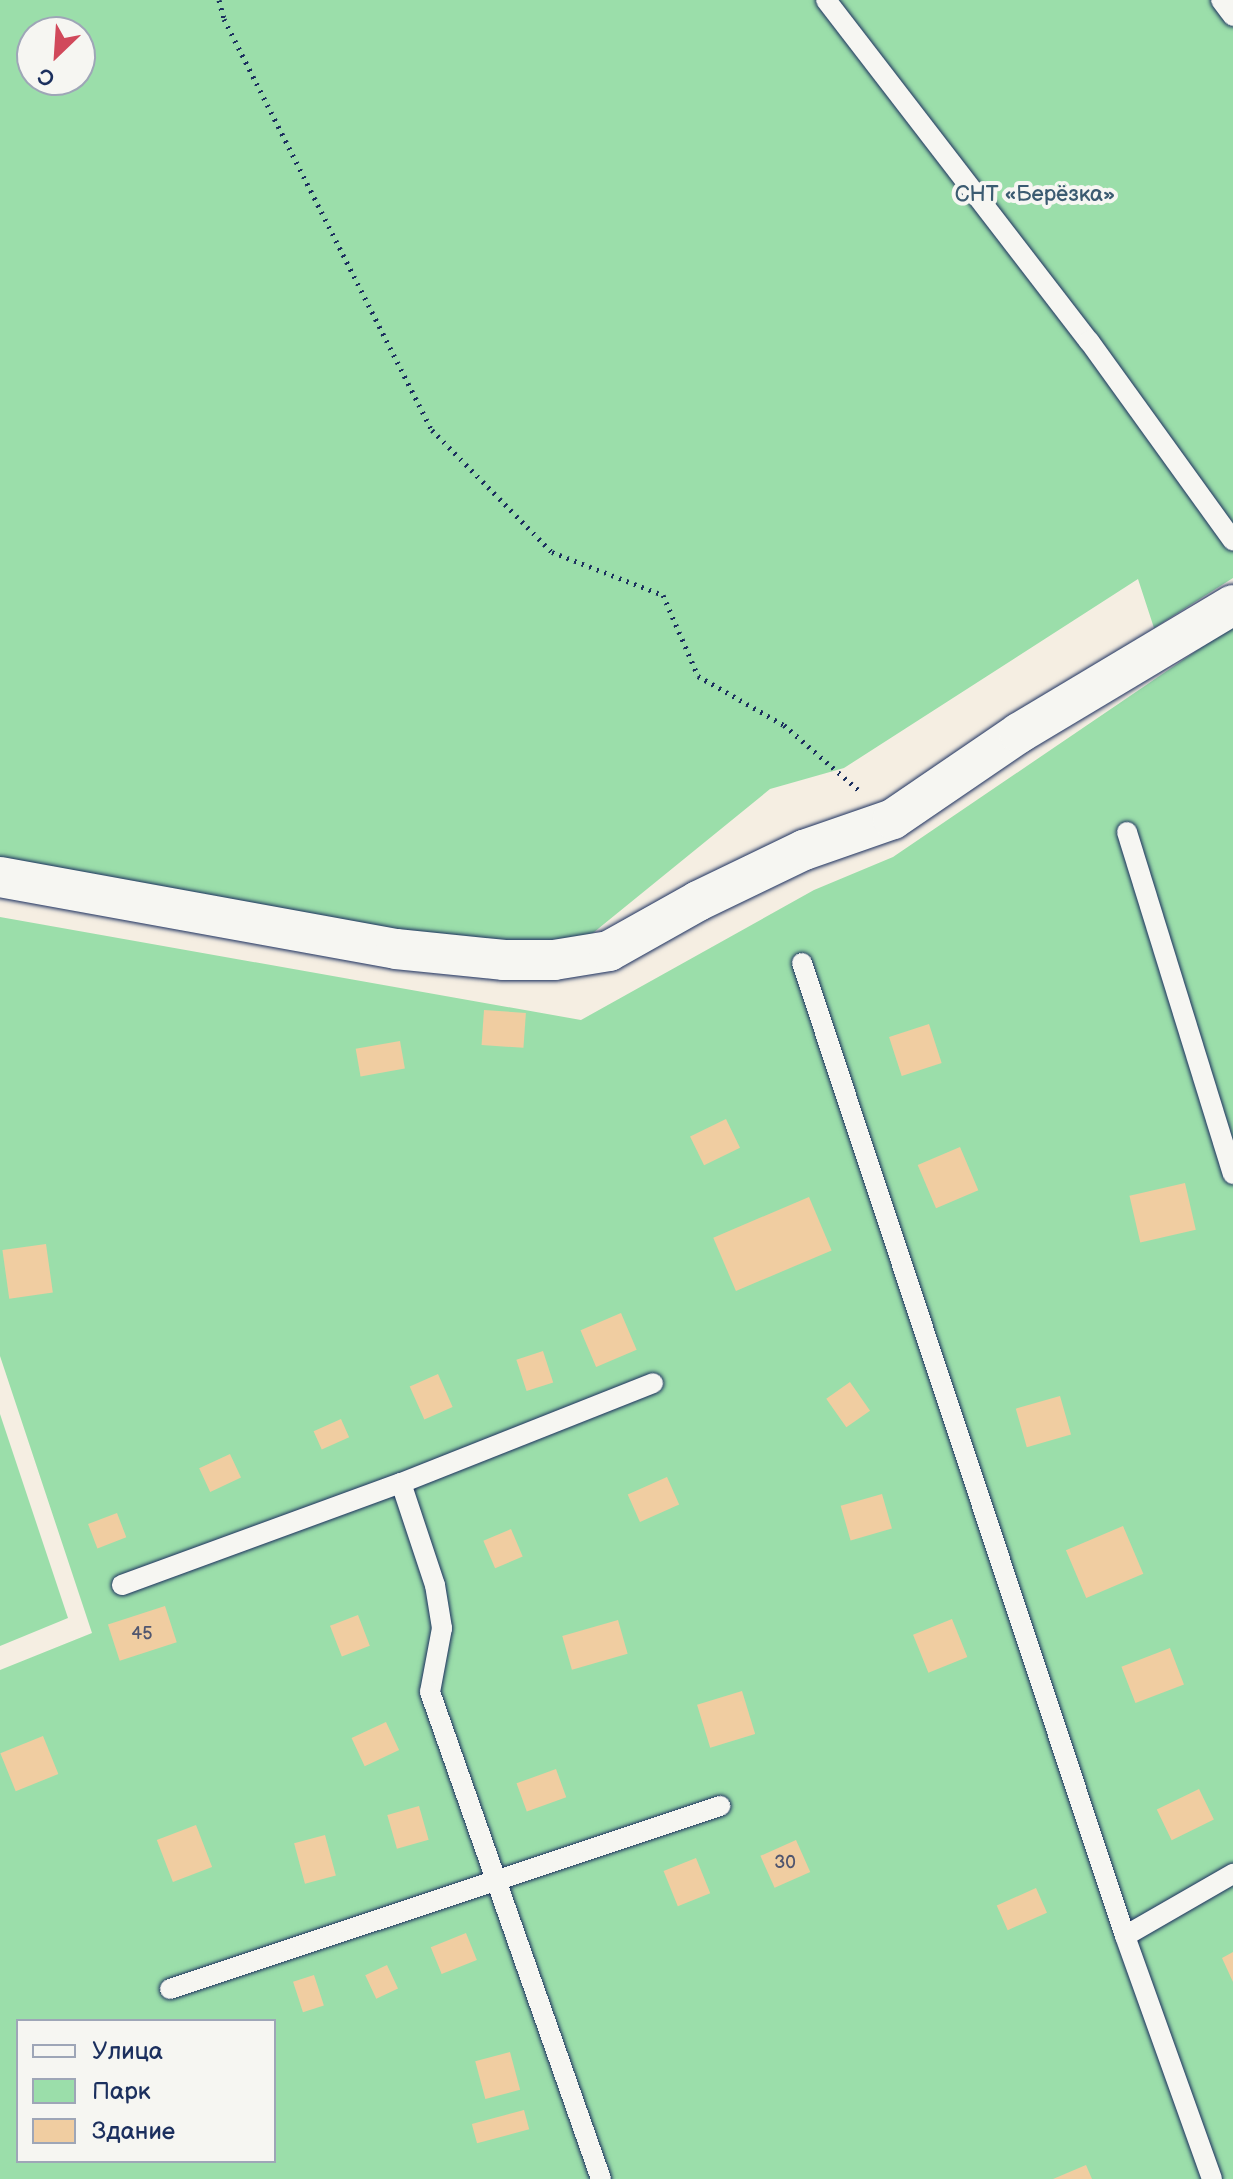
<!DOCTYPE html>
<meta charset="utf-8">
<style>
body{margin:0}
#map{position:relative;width:1233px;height:2179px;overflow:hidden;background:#f5eee2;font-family:"Balsamiq Sans",sans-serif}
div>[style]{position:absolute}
.green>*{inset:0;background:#9bdeaa}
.building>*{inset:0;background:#f0cda1;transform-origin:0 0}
.path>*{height:5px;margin-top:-2.5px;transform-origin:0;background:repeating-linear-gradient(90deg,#1b2f5e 0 2px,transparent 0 8px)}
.roads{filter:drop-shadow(0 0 2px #1b2f5e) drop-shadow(0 0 2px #1b2f5e)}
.lane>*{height:20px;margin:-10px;padding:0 10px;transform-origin:10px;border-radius:10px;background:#f6f6f2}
.street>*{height:40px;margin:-20px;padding:0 20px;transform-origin:20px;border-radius:20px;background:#f6f6f2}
span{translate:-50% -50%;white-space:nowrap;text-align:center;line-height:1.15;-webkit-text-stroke:8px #f6f6f2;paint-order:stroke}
.number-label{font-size:18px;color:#50566f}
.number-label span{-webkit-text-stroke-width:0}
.park-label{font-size:22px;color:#3b5b71}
.legend{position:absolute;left:16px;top:2019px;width:260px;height:144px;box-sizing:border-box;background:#f6f6f2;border:2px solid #9ea6b7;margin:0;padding:10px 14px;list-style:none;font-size:24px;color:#1b2f5e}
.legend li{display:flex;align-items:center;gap:16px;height:40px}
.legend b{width:40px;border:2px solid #9ea6b7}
.north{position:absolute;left:16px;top:16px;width:80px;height:80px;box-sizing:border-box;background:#f6f6f2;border:2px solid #9ea6b7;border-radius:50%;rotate:205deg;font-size:22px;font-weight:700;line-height:32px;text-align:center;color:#1b2f5e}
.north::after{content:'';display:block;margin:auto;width:28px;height:36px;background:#d1495b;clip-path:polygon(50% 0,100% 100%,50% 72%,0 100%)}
</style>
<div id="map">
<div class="green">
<div style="clip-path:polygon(evenodd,0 0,1229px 0,1233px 6px,1233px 578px,1154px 628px,1138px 579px,844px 768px,770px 789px,588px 937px,475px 946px,0 863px,0 0,32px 32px,80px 32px,80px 80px,32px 80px,32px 32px)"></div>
<div style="clip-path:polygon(evenodd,1233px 626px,1233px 2179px,0 2179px,0 1670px,92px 1633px,0 1356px,0 917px,581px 1020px,814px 890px,893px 857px,1233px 626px,18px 2021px,274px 2021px,274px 2161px,18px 2161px,18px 2021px)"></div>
<div style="clip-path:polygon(0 1414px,68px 1618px,0 1646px)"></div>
</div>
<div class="building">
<div style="left:484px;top:1010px;width:42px;height:35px;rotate:4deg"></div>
<div style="left:929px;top:1024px;width:41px;height:42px;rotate:72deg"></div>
<div style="left:400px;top:1041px;width:28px;height:45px;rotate:80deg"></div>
<div style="left:726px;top:1119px;width:32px;height:40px;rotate:64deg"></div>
<div style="left:960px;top:1147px;width:47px;height:46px;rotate:67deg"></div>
<div style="left:1185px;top:1183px;width:48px;height:57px;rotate:77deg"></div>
<div style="left:809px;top:1197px;width:58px;height:104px;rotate:67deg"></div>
<div style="left:46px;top:1244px;width:49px;height:44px;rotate:82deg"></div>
<div style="left:621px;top:1313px;width:40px;height:44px;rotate:67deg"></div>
<div style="left:543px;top:1351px;width:33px;height:28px;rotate:72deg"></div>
<div style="left:438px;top:1374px;width:36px;height:31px;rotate:66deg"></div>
<div style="left:850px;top:1382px;width:35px;height:29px;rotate:55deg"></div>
<div style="left:1060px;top:1396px;width:40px;height:46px;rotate:74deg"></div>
<div style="left:341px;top:1419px;width:20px;height:30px;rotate:66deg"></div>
<div style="left:230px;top:1454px;width:26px;height:34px;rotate:65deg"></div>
<div style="left:667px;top:1477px;width:30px;height:43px;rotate:66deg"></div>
<div style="left:882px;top:1494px;width:36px;height:43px;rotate:74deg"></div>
<div style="left:117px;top:1513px;width:26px;height:31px;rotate:69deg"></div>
<div style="left:1123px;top:1526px;width:52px;height:62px;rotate:67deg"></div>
<div style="left:511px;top:1529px;width:30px;height:30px;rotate:67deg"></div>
<div style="left:165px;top:1606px;width:38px;height:60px;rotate:72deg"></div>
<div style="left:358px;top:1615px;width:33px;height:30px;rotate:69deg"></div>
<div style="left:952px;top:1619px;width:41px;height:42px;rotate:68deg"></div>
<div style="left:618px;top:1620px;width:35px;height:58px;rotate:74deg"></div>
<div style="left:1170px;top:1648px;width:39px;height:52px;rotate:69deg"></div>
<div style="left:742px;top:1691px;width:45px;height:47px;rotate:73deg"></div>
<div style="left:386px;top:1722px;width:31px;height:38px;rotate:65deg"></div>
<div style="left:43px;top:1736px;width:41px;height:46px;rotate:68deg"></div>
<div style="left:556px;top:1769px;width:30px;height:42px;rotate:70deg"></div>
<div style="left:1199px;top:1789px;width:34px;height:47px;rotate:64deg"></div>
<div style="left:419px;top:1806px;width:35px;height:33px;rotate:74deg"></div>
<div style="left:196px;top:1825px;width:45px;height:42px;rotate:69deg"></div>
<div style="left:325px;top:1835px;width:42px;height:32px;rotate:75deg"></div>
<div style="left:796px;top:1840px;width:35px;height:39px;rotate:66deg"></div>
<div style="left:696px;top:1858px;width:38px;height:35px;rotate:68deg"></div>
<div style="left:1036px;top:1888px;width:27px;height:43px;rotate:66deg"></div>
<div style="left:466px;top:1933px;width:29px;height:38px;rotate:68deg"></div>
<div style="clip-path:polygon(1233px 1952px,1233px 1982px,1222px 1958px)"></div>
<div style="left:387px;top:1965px;width:26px;height:24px;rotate:65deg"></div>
<div style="left:314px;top:1975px;width:32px;height:22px;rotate:72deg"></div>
<div style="left:510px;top:2052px;width:39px;height:36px;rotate:75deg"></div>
<div style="left:524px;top:2110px;width:20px;height:54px;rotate:75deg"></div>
<div style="clip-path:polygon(1086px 2165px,1092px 2179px,1053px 2179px)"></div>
</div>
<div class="path">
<div style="left:219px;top:0;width:20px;rotate:75deg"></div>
<div style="left:224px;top:19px;width:461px;rotate:63.2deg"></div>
<div style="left:432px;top:430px;width:171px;rotate:45.5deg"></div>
<div style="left:552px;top:552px;width:119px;rotate:21.2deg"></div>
<div style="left:663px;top:595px;width:88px;rotate:66.6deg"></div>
<div style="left:698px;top:676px;width:99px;rotate:29.7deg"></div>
<div style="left:784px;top:725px;width:103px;rotate:41.1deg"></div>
</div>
<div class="roads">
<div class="lane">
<div style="left:826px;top:0;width:431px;rotate:52.4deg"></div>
<div style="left:1089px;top:341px;width:246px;rotate:54.2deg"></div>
<div style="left:1221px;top:0;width:20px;rotate:53deg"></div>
<div style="left:1127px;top:832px;width:358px;rotate:72.8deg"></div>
<div style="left:802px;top:963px;width:1025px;rotate:71.64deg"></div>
<div style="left:1125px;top:1936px;width:258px;rotate:70.3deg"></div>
<div style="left:401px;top:1483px;width:271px;rotate:-21.6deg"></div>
<div style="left:122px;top:1585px;width:297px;rotate:-20.1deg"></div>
<div style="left:401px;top:1483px;width:108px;rotate:71.6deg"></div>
<div style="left:435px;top:1585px;width:44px;rotate:80.8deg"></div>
<div style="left:442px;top:1628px;width:65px;rotate:100.6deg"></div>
<div style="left:430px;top:1692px;width:516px;rotate:70.65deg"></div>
<div style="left:1125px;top:1936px;width:125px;rotate:-29.9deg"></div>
<div style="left:170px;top:1989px;width:580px;rotate:-18.4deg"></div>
</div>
<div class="street">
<div style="left:0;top:877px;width:402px;rotate:10.3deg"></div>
<div style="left:396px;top:949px;width:109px;rotate:5.8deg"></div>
<div style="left:504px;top:960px;width:50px"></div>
<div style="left:554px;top:960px;width:56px;rotate:-9.3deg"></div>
<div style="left:609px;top:951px;width:102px;rotate:-29.3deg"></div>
<div style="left:698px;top:901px;width:118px;rotate:-25.7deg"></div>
<div style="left:804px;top:850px;width:94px;rotate:-19.2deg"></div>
<div style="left:893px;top:819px;width:153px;rotate:-34.3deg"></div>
<div style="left:1019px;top:733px;width:249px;rotate:-30.9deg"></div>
</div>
</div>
<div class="number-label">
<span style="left:142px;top:1634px">45</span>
<span style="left:785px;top:1863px">30</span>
</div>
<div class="park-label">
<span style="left:1035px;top:195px">СНТ «Берёзка»</span>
</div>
<ul class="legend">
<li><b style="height:10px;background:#f6f6f2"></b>Улица</li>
<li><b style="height:22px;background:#9bdeaa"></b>Парк</li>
<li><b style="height:22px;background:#f0cda1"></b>Здание</li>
</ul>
<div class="north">С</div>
</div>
